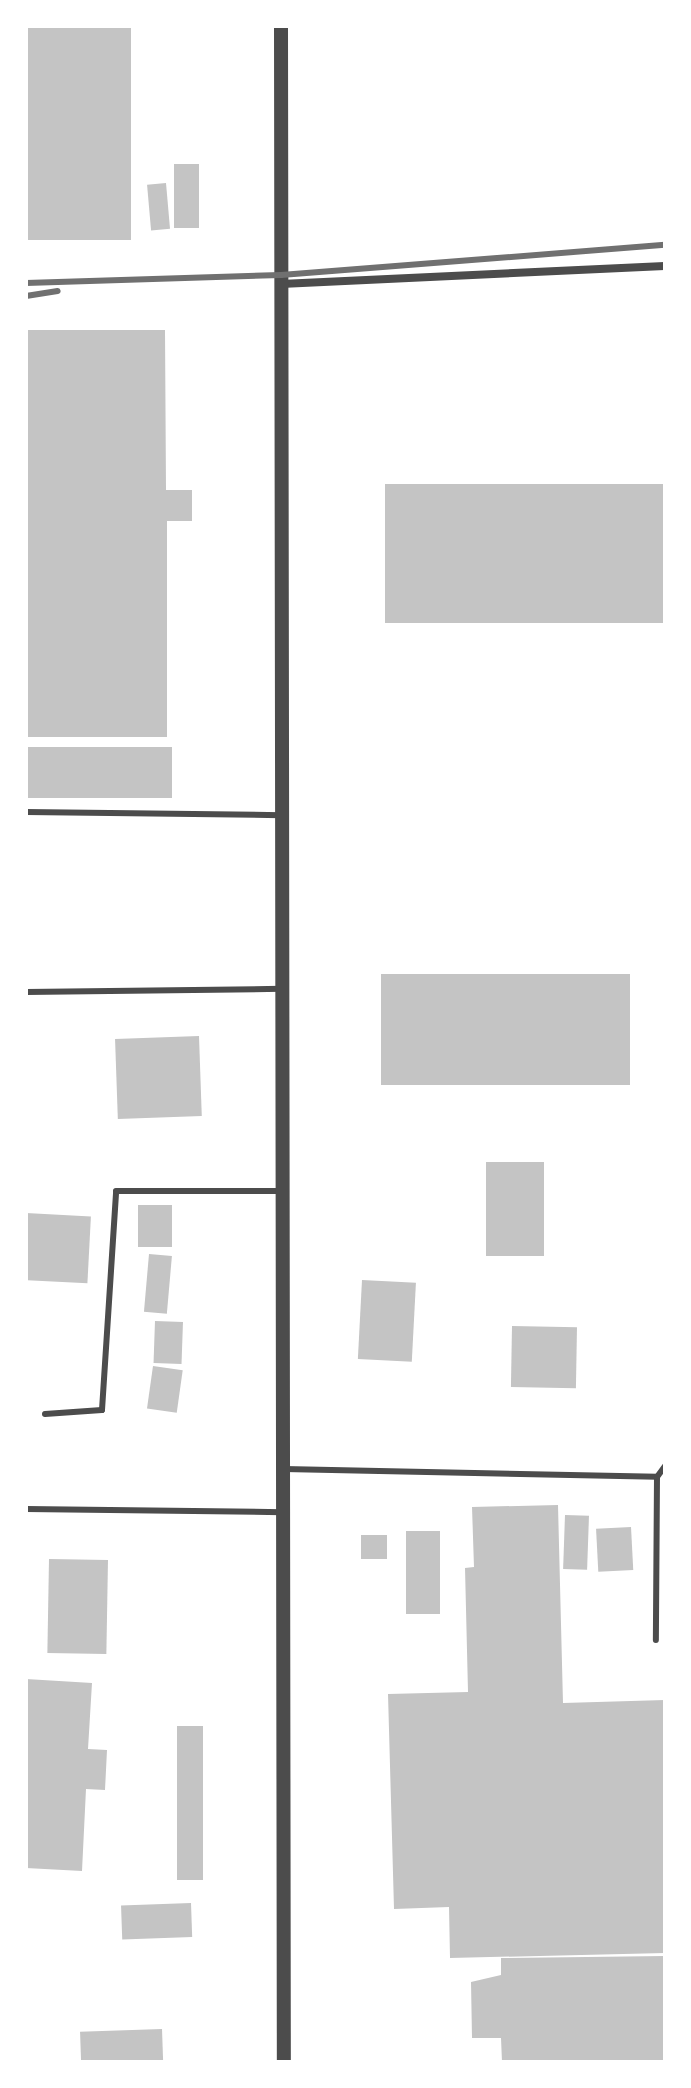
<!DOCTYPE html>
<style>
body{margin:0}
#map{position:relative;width:691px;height:2088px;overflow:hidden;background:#fff;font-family:"Work Sans",sans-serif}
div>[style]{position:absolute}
.building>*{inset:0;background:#c4c4c4;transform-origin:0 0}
.service>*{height:6px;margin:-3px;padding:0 3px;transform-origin:3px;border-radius:3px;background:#4c4c4c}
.minor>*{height:8px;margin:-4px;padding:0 4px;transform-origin:4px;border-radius:4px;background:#4c4c4c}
.tertiary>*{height:14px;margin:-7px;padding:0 7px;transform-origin:7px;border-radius:7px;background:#4c4c4c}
.rail>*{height:6px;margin:-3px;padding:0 3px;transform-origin:3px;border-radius:3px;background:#707070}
span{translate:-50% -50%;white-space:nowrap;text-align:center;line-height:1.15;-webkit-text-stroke:6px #fff;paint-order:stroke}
.frame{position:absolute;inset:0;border:28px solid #fff;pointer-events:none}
</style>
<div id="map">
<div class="building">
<div style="left:26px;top:26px;width:105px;height:214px"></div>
<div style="left:174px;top:164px;width:25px;height:64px"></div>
<div style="left:166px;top:183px;width:46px;height:19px;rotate:85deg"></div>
<div style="clip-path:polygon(26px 330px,165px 330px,166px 490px,192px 490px,192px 521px,167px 521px,167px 737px,26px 737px)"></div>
<div style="left:665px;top:484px;width:139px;height:280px;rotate:90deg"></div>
<div style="left:26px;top:747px;width:146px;height:51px"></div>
<div style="left:381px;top:974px;width:249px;height:111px"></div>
<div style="left:199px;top:1036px;width:80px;height:84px;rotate:88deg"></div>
<div style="left:486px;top:1162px;width:58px;height:94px"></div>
<div style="left:138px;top:1205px;width:34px;height:42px"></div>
<div style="left:26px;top:1213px;width:65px;height:67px;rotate:3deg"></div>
<div style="left:149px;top:1254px;width:23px;height:58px;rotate:5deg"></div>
<div style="left:362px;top:1280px;width:54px;height:79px;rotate:3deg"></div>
<div style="left:155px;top:1321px;width:28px;height:42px;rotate:2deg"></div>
<div style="left:512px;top:1326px;width:65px;height:61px;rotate:1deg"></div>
<div style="left:153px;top:1366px;width:30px;height:43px;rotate:8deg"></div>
<div style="clip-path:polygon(558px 1505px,563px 1703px,665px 1700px,665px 1953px,450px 1958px,449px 1907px,394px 1909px,388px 1694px,468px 1692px,465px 1568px,474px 1567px,472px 1507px)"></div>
<div style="left:565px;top:1515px;width:24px;height:54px;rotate:2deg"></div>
<div style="left:631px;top:1527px;width:43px;height:35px;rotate:87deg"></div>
<div style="left:406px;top:1531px;width:34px;height:83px"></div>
<div style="left:361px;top:1535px;width:26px;height:24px"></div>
<div style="left:49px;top:1559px;width:59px;height:94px;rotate:1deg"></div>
<div style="clip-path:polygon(26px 1679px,92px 1683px,88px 1749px,107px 1750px,105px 1790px,86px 1789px,82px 1871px,26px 1868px)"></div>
<div style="left:177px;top:1726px;width:26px;height:154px"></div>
<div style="left:191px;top:1903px;width:34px;height:70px;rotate:88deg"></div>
<div style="clip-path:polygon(665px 1956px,665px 2062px,502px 2062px,501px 2038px,472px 2038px,471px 1982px,501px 1975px,501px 1958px)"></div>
<div style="left:162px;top:2029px;width:33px;height:82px;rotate:88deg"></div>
</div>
<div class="service">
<div style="left:26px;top:812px;width:256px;rotate:0.7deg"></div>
<div style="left:26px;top:992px;width:256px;rotate:-0.7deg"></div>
<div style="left:45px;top:1414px;width:57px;rotate:-4deg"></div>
<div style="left:102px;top:1410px;width:219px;rotate:-86.3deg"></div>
<div style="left:116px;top:1191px;width:166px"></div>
<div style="left:284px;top:1469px;width:373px;rotate:1.2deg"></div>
<div style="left:657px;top:1477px;width:163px;rotate:90.4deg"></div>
<div style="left:657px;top:1477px;width:14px;rotate:-54deg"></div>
<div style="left:26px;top:1509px;width:257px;rotate:0.7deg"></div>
</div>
<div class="minor">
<div style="left:281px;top:284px;width:384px;rotate:-2.7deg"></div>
</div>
<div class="tertiary">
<div style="left:281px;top:26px;width:2036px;rotate:89.92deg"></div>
</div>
<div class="rail">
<div style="left:26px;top:283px;width:255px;rotate:-1.8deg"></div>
<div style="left:281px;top:275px;width:385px;rotate:-4.5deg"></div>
<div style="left:26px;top:296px;width:32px;rotate:-9deg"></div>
</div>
<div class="frame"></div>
</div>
